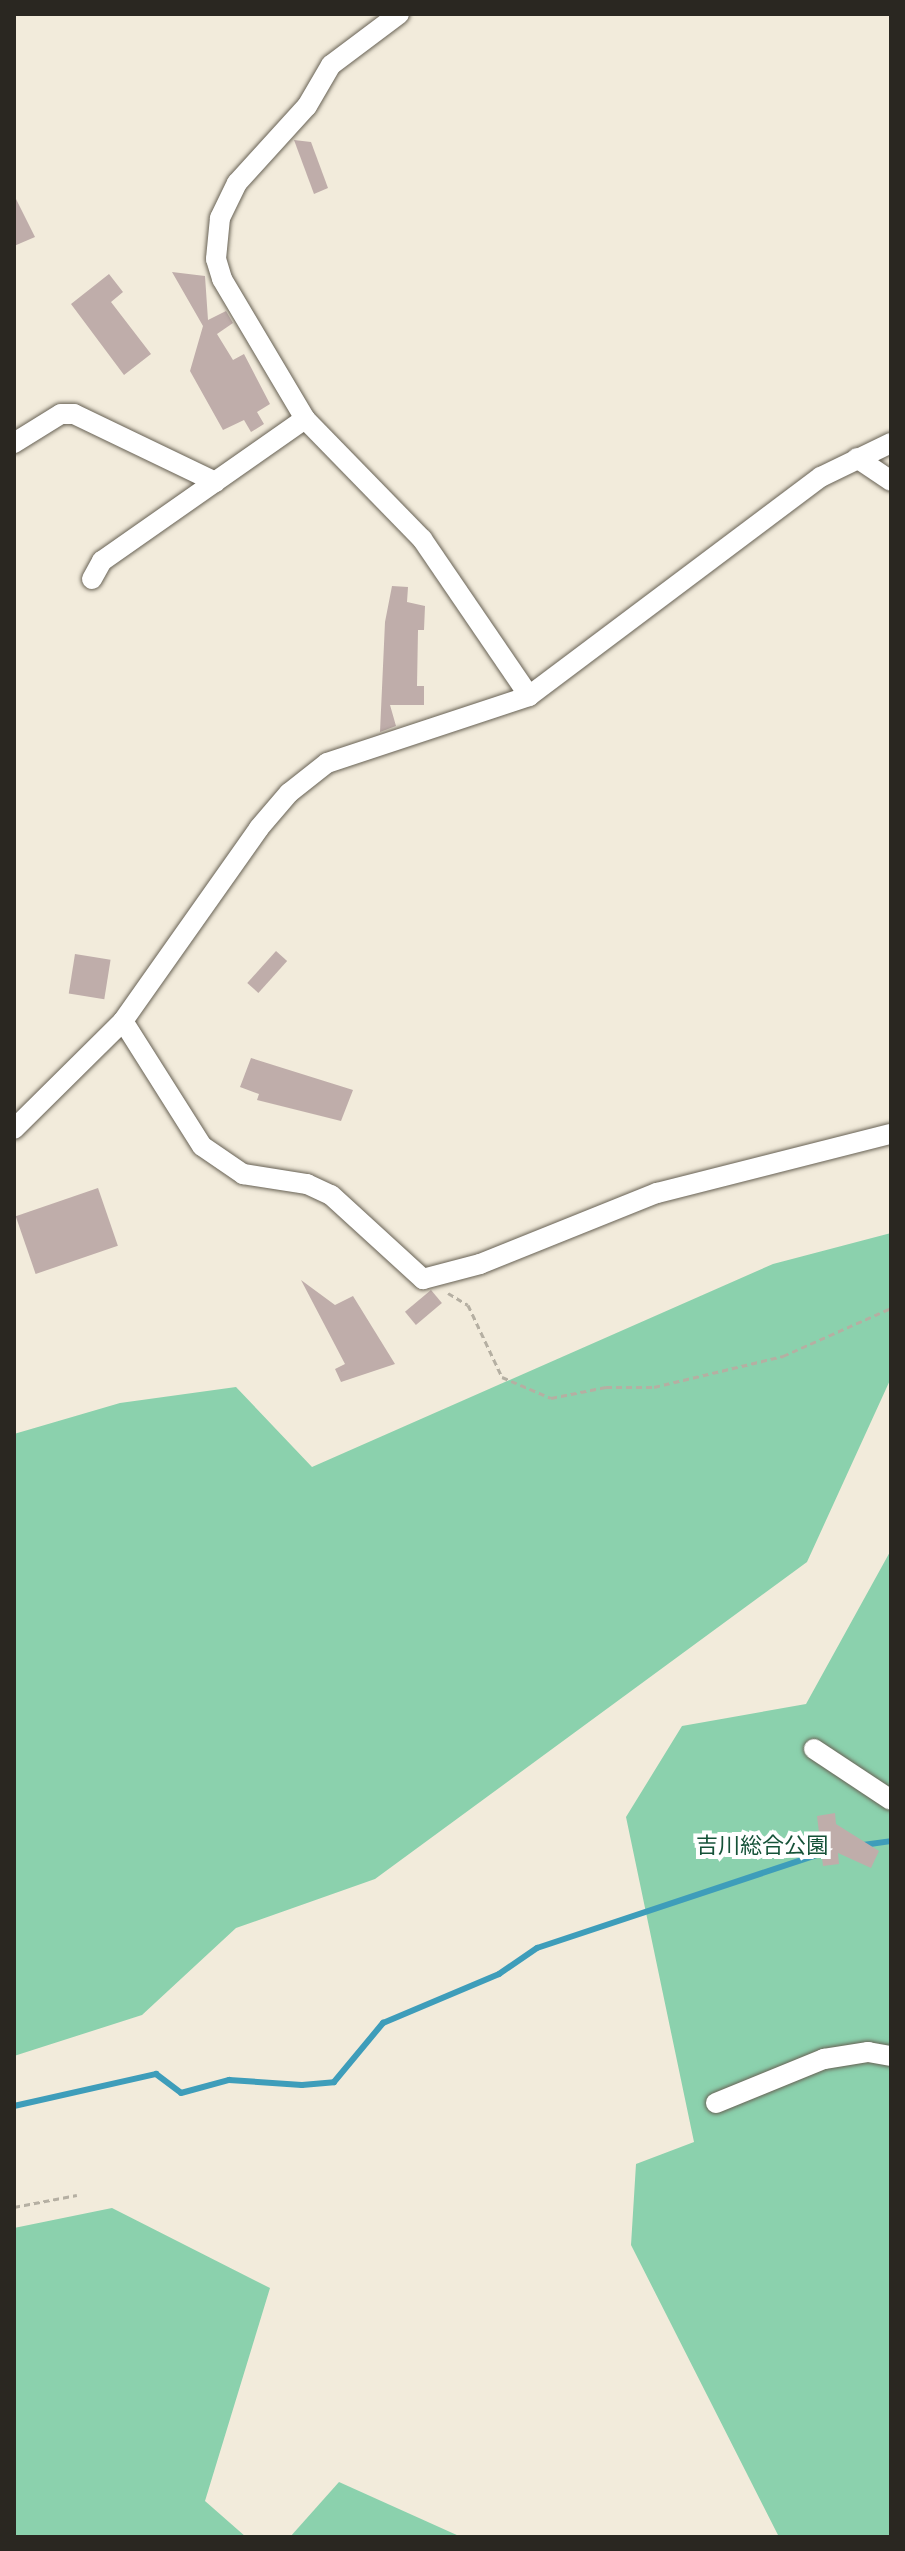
<!DOCTYPE html>
<meta charset="utf-8">
<style>
body{margin:0}
#map{position:relative;width:905px;height:2551px;overflow:hidden;background:#f2ebdb;font-family:"Varela Round","Noto Sans JP",sans-serif}
div>[style]{position:absolute}
.green>*{inset:0;background:#8bd1ad}
.stream>*{height:6px;margin:-3px;padding:0 3px;transform-origin:3px;border-radius:3px;background:#3e9dba}
.building>*{inset:0;background:#bfadaa;transform-origin:0 0}
.path>*{height:3px;margin-top:-1.5px;transform-origin:0;background:repeating-linear-gradient(90deg,#b5afa2 0 6px,transparent 0 10px)}
.roads{filter:drop-shadow(0 0 2px #676154) drop-shadow(0 0 2px #676154)}
.minor>*{height:20px;margin:-10px;padding:0 10px;transform-origin:10px;border-radius:10px;background:#fff}
span{translate:-50% -50%;white-space:nowrap;text-align:center;line-height:1.15;-webkit-text-stroke:8px #fff;paint-order:stroke}
.park-label{font-size:22px;color:#155238}
.frame{position:absolute;inset:0;border:16px solid #2a2721;pointer-events:none}
</style>
<div id="map">
<div class="green">
<div style="clip-path:polygon(891px 1233px,891px 1378px,807px 1562px,375px 1879px,236px 1928px,142px 2015px,14px 2056px,14px 1434px,120px 1403px,236px 1387px,312px 1467px,773px 1264px)"></div>
<div style="clip-path:polygon(891px 1550px,891px 2537px,779px 2537px,631px 2245px,636px 2164px,694px 2142px,626px 1817px,682px 1726px,806px 1704px)"></div>
<div style="clip-path:polygon(112px 2208px,270px 2288px,205px 2501px,246px 2537px,14px 2537px,14px 2228px)"></div>
<div style="clip-path:polygon(339px 2482px,459px 2536px,459px 2537px,290px 2537px)"></div>
</div>
<div class="stream">
<div style="left:863px;top:1845px;width:28px;rotate:-8deg"></div>
<div style="left:14px;top:2106px;width:146px;rotate:-12.7deg"></div>
<div style="left:156px;top:2074px;width:31px;rotate:37deg"></div>
<div style="left:181px;top:2093px;width:50px;rotate:-15.2deg"></div>
<div style="left:229px;top:2080px;width:73px;rotate:3.9deg"></div>
<div style="left:302px;top:2085px;width:32px;rotate:-5deg"></div>
<div style="left:334px;top:2082px;width:77px;rotate:-50.3deg"></div>
<div style="left:383px;top:2023px;width:126px;rotate:-22.9deg"></div>
<div style="left:499px;top:1974px;width:46px;rotate:-34.4deg"></div>
<div style="left:537px;top:1948px;width:307px;rotate:-18.4deg"></div>
</div>
<div class="building">
<div style="clip-path:polygon(294px 140px,311px 142px,328px 188px,314px 194px)"></div>
<div style="clip-path:polygon(14px 195px,35px 237px,14px 246px)"></div>
<div style="clip-path:polygon(172px 272px,205px 276px,208px 320px,226px 311px,233px 323px,217px 334px,233px 360px,244px 354px,270px 404px,257px 412px,264px 424px,251px 432px,244px 420px,223px 430px,190px 371px,203px 326px)"></div>
<div style="clip-path:polygon(109px 274px,123px 292px,111px 302px,151px 354px,124px 375px,71px 304px)"></div>
<div style="clip-path:polygon(392px 586px,408px 587px,407px 602px,425px 606px,424px 630px,418px 630px,417px 686px,424px 686px,424px 705px,390px 705px,396px 726px,380px 732px,385px 622px)"></div>
<div style="left:276px;top:951px;width:15px;height:43px;rotate:42deg"></div>
<div style="left:75px;top:954px;width:36px;height:40px;rotate:9deg"></div>
<div style="clip-path:polygon(251px 1058px,353px 1090px,341px 1121px,257px 1100px,259px 1094px,240px 1087px)"></div>
<div style="left:98px;top:1188px;width:61px;height:87px;rotate:71deg"></div>
<div style="clip-path:polygon(301px 1280px,335px 1305px,353px 1296px,395px 1364px,341px 1382px,335px 1369px,345px 1364px)"></div>
<div style="left:431px;top:1290px;width:17px;height:34px;rotate:50deg"></div>
<div style="clip-path:polygon(835px 1813px,836px 1824px,879px 1851px,871px 1868px,838px 1853px,839px 1864px,823px 1866px,817px 1816px)"></div>
</div>
<div class="path">
<div style="left:448px;top:1293px;width:23px;rotate:31deg"></div>
<div style="left:468px;top:1305px;width:80px;rotate:64.7deg"></div>
<div style="left:502px;top:1377px;width:53px;rotate:23.2deg"></div>
<div style="left:551px;top:1398px;width:56px;rotate:-11.3deg"></div>
<div style="left:606px;top:1387px;width:48px"></div>
<div style="left:654px;top:1387px;width:133px;rotate:-13.5deg"></div>
<div style="left:783px;top:1356px;width:118px;rotate:-24deg"></div>
<div style="left:14px;top:2207px;width:64px;rotate:-10.8deg"></div>
</div>
<div class="roads">
<div class="minor">
<div style="left:399px;top:14px;width:85px;rotate:143.1deg"></div>
<div style="left:331px;top:65px;width:48px;rotate:120.3deg"></div>
<div style="left:307px;top:106px;width:104px;rotate:132.3deg"></div>
<div style="left:237px;top:183px;width:39px;rotate:116deg"></div>
<div style="left:220px;top:218px;width:41px;rotate:95.6deg"></div>
<div style="left:216px;top:259px;width:21px;rotate:73deg"></div>
<div style="left:222px;top:279px;width:163px;rotate:59.3deg"></div>
<div style="left:305px;top:419px;width:168px;rotate:45.7deg"></div>
<div style="left:422px;top:539px;width:190px;rotate:55.7deg"></div>
<div style="left:14px;top:443px;width:55px;rotate:-31.7deg"></div>
<div style="left:61px;top:414px;width:13px"></div>
<div style="left:74px;top:414px;width:157px;rotate:25.7deg"></div>
<div style="left:857px;top:458px;width:41px;rotate:34.1deg"></div>
<div style="left:92px;top:579px;width:21px;rotate:-61deg"></div>
<div style="left:102px;top:561px;width:248px;rotate:-35deg"></div>
<div style="left:123px;top:1021px;width:148px;rotate:57.7deg"></div>
<div style="left:202px;top:1146px;width:50px;rotate:34.3deg"></div>
<div style="left:243px;top:1174px;width:65px;rotate:8.9deg"></div>
<div style="left:307px;top:1184px;width:26px;rotate:25deg"></div>
<div style="left:331px;top:1195px;width:125px;rotate:42.4deg"></div>
<div style="left:423px;top:1279px;width:59px;rotate:-14.7deg"></div>
<div style="left:480px;top:1264px;width:191px;rotate:-21.9deg"></div>
<div style="left:657px;top:1193px;width:241px;rotate:-14.2deg"></div>
<div style="left:14px;top:1129px;width:153px;rotate:-44.7deg"></div>
<div style="left:123px;top:1021px;width:236px;rotate:-54.8deg"></div>
<div style="left:259px;top:828px;width:46px;rotate:-49.4deg"></div>
<div style="left:289px;top:793px;width:48px;rotate:-38.3deg"></div>
<div style="left:327px;top:763px;width:213px;rotate:-18.3deg"></div>
<div style="left:529px;top:696px;width:365px;rotate:-36.9deg"></div>
<div style="left:821px;top:477px;width:78px;rotate:-25.9deg"></div>
<div style="left:814px;top:1749px;width:92px;rotate:33.5deg"></div>
<div style="left:716px;top:2103px;width:117px;rotate:-22.2deg"></div>
<div style="left:824px;top:2059px;width:45px;rotate:-9deg"></div>
<div style="left:868px;top:2052px;width:23px;rotate:10deg"></div>
</div>
</div>
<div class="park-label">
<span style="left:762px;top:1847px">吉川総合公園</span>
</div>
<div class="frame"></div>
</div>
